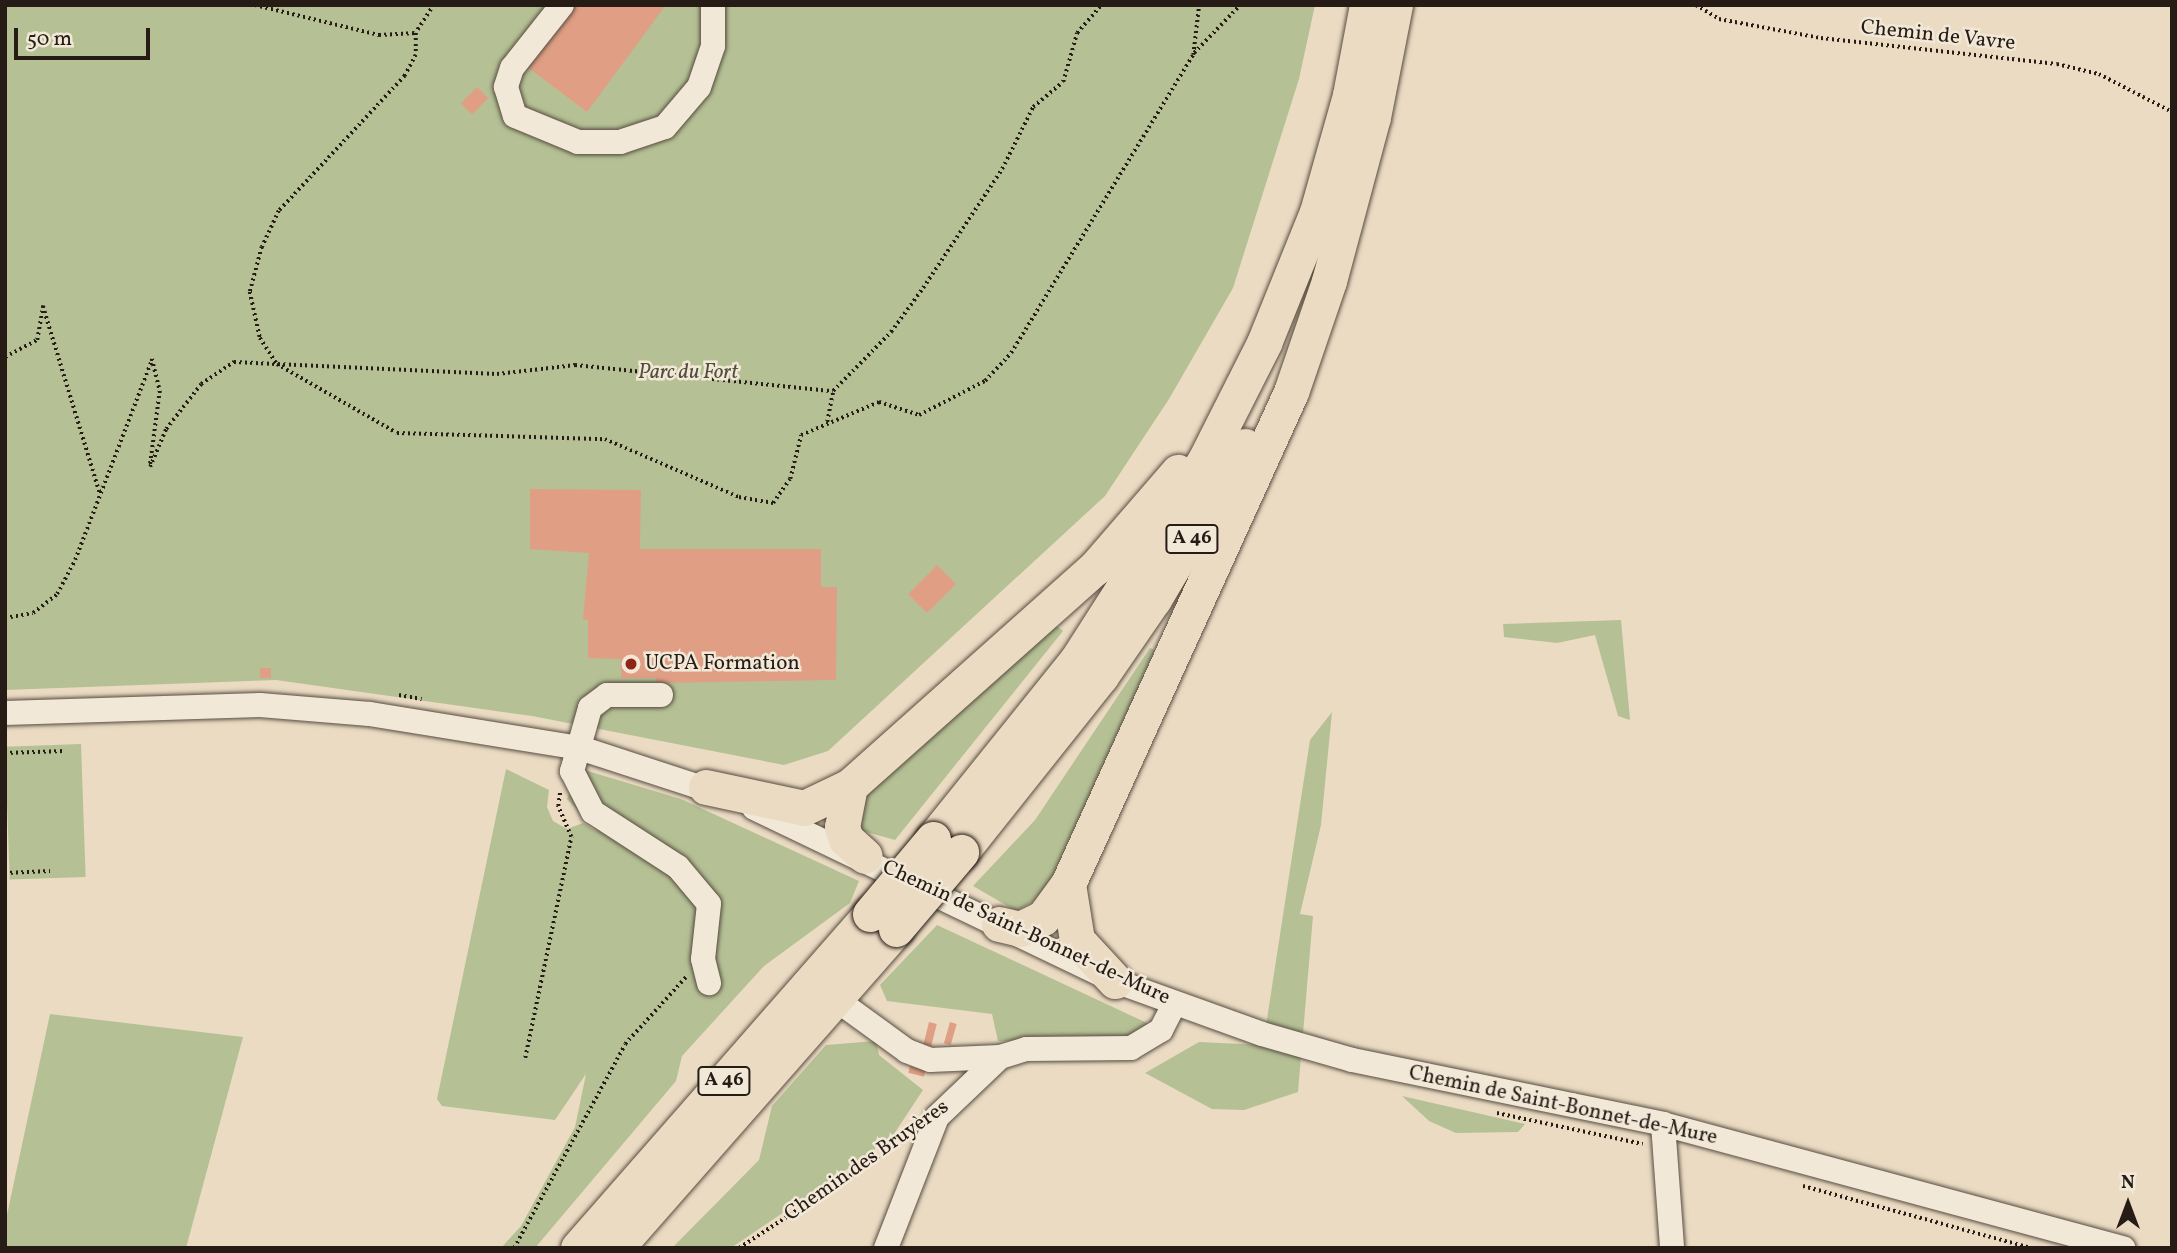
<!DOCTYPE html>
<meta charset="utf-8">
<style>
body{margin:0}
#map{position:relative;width:2177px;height:1253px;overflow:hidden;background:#ebdbc3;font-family:Vollkorn,serif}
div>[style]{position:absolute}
.green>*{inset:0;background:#b5c195;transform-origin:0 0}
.building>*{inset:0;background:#e09f84;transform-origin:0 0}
.path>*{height:3.5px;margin-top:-1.75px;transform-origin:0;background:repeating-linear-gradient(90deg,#261c15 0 2px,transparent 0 5.5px)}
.roads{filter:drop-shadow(0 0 2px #574c40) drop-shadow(0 0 2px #574c40)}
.minor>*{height:24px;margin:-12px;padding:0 12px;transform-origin:12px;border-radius:12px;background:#f2e8d8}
.highway>*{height:35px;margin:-17.5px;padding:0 17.5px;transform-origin:17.5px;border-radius:17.5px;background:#ebdbc3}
.bridges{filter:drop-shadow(0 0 2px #261c15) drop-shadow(0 0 2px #261c15)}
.highway-bridge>*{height:35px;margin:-17.5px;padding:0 17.5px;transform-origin:17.5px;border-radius:17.5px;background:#ebdbc3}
.dots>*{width:19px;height:19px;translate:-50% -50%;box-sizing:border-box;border:4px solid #f2e8d8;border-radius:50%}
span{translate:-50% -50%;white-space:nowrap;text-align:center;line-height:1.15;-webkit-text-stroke:5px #f2e8d8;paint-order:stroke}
.shield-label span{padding:2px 5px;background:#f2e8d8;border:2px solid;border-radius:5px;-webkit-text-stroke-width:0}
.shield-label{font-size:19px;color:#261c15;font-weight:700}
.street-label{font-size:21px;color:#261c15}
.park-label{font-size:21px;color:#514e3b;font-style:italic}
.poi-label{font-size:21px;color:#261c15}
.left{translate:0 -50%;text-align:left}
.frame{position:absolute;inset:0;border:7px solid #261c15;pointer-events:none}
.north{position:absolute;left:2093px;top:1169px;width:70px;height:70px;-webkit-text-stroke:5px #f2e8d8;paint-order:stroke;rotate:0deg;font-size:19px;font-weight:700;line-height:28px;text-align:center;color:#261c15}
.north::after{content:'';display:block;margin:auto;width:24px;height:32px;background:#261c15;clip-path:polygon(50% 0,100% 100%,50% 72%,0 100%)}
.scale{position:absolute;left:14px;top:28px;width:136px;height:32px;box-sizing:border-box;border:4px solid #261c15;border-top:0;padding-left:9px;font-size:21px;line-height:24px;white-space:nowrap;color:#261c15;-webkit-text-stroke:5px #f2e8d8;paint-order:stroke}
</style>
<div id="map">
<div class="green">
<div style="clip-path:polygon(5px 5px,1315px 5px,1299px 79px,1233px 288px,1169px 399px,1105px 496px,828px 751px,784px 765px,532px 716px,276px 680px,5px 690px)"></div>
<div style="clip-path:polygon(1621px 620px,1630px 720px,1618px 716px,1595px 635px,1557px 643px,1504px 637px,1503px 624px)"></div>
<div style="clip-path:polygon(1053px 623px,1063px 631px,895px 840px,863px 831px,854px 813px,869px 784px)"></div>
<div style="clip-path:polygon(1150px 648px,1160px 653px,1049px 892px,1016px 911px,973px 886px,1035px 820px)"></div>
<div style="clip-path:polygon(1332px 712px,1321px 825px,1300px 914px,1313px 916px,1298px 1092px,1244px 1110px,1212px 1109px,1145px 1073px,1199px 1042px,1263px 1045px,1310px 740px)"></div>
<div style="left:81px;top:744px;width:133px;height:76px;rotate:88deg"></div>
<div style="clip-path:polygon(506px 769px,549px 790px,547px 807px,553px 821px,567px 829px,583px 823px,598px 832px,567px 799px,581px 769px,681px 799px,859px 881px,850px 903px,764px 966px,682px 1056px,676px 1081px,535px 1248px,501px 1248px,521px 1226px,575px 1127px,586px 1074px,555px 1120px,442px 1106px,437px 1099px)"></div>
<div style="clip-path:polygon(937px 925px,1147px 1023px,1143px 1037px,998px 1041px,992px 1014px,887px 1001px,880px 985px)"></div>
<div style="clip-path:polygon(50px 1014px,243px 1037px,186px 1248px,5px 1248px,5px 1224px)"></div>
<div style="clip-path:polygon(876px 1041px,879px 1055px,923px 1090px,890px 1140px,731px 1248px,672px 1248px,759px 1160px,772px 1106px,826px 1045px)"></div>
<div style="clip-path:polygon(1402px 1096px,1525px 1124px,1518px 1132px,1456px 1133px,1429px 1121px)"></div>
</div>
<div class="building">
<div style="clip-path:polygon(571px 5px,666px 5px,587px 112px,526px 66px)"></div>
<div style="left:477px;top:87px;width:16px;height:23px;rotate:45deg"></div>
<div style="clip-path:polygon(530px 489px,641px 490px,640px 549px,821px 549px,821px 587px,837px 587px,836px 680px,656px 683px,656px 678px,621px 678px,621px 659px,588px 658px,588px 620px,583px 619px,589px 553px,530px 549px)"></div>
<div style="left:937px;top:565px;width:27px;height:41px;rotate:45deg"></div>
<div style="left:260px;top:668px;width:11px;height:10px"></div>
<div style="left:929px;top:1022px;width:8px;height:23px;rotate:14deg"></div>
<div style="left:950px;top:1022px;width:7px;height:22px;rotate:16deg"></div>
<div style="left:910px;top:1066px;width:16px;height:7px;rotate:14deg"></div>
</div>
<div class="path">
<div style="left:255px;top:5px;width:128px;rotate:13.6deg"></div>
<div style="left:379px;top:35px;width:37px;rotate:-3deg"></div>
<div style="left:434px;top:5px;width:33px;rotate:123deg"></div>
<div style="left:416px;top:33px;width:22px;rotate:90deg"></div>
<div style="left:416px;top:55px;width:24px;rotate:118deg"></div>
<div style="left:405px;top:76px;width:185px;rotate:133deg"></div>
<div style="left:279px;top:211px;width:40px;rotate:115deg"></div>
<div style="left:262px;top:247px;width:47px;rotate:104.9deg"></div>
<div style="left:250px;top:292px;width:47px;rotate:77.7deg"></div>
<div style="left:260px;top:338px;width:31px;rotate:57deg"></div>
<div style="left:277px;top:364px;width:138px;rotate:29.9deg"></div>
<div style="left:397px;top:433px;width:208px;rotate:1.7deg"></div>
<div style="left:605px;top:439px;width:146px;rotate:23.4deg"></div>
<div style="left:739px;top:497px;width:35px;rotate:10deg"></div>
<div style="left:773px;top:503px;width:29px;rotate:-55deg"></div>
<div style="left:790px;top:479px;width:45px;rotate:-76deg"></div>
<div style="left:801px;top:435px;width:85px;rotate:-22.9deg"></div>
<div style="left:879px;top:402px;width:42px;rotate:18deg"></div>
<div style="left:919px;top:415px;width:74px;rotate:-27.3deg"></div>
<div style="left:985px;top:381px;width:38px;rotate:-47deg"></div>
<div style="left:1011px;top:353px;width:349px;rotate:-58.6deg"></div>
<div style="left:1193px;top:55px;width:50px;rotate:-83.2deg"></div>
<div style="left:1696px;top:5px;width:27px;rotate:31deg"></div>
<div style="left:1719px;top:19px;width:104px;rotate:10.6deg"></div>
<div style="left:1821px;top:38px;width:237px;rotate:6.3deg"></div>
<div style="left:2057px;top:64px;width:43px;rotate:13.4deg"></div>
<div style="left:2099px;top:74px;width:82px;rotate:27.5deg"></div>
<div style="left:1194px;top:53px;width:66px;rotate:-46.2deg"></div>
<div style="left:5px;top:357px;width:36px;rotate:-28deg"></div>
<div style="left:37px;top:340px;width:35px;rotate:-80deg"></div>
<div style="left:43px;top:306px;width:196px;rotate:73.1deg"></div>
<div style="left:827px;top:422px;width:32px;rotate:-79deg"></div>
<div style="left:5px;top:618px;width:28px;rotate:-10deg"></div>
<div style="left:33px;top:613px;width:31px;rotate:-38deg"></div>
<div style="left:57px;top:594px;width:38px;rotate:-62deg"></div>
<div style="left:75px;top:560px;width:215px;rotate:-69deg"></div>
<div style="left:152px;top:359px;width:33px;rotate:76deg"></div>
<div style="left:160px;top:391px;width:77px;rotate:97.5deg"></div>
<div style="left:150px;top:467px;width:41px;rotate:-67.2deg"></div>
<div style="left:166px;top:429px;width:57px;rotate:-52.1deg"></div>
<div style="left:201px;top:384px;width:40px;rotate:-34deg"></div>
<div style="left:234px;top:362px;width:263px;rotate:2.6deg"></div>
<div style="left:497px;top:374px;width:79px;rotate:-6.6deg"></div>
<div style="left:575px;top:365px;width:259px;rotate:5.8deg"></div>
<div style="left:833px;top:391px;width:83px;rotate:-45.5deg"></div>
<div style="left:891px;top:332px;width:54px;rotate:-54deg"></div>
<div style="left:923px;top:288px;width:143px;rotate:-56.4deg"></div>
<div style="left:1002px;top:169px;width:69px;rotate:-63.4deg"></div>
<div style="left:1033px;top:107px;width:39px;rotate:-40deg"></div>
<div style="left:1063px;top:82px;width:51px;rotate:-74.1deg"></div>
<div style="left:1077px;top:33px;width:37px;rotate:-49deg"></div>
<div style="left:399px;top:695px;width:23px;rotate:10deg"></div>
<div style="left:5px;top:753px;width:59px;rotate:-1.9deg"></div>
<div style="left:5px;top:873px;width:45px;rotate:-2.5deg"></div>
<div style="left:525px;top:1058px;width:226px;rotate:-78.2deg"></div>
<div style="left:571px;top:837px;width:34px;rotate:-113deg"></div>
<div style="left:558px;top:806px;width:15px;rotate:-82deg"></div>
<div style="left:1497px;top:1113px;width:149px;rotate:12deg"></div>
<div style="left:1803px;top:1186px;width:236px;rotate:15.2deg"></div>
<div style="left:514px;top:1248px;width:232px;rotate:-61.4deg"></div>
<div style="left:625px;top:1044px;width:91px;rotate:-47.7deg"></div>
<div style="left:739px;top:1248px;width:201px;rotate:-33.2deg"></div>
</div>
<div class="roads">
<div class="minor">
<div style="left:562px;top:5px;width:80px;rotate:128.4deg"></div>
<div style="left:512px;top:68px;width:20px;rotate:108deg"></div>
<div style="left:506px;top:87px;width:30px;rotate:73deg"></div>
<div style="left:515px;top:116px;width:68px;rotate:22.4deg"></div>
<div style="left:578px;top:142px;width:42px"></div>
<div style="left:620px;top:142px;width:47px;rotate:-18.4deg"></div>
<div style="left:665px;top:127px;width:52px;rotate:-49.6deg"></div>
<div style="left:699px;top:87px;width:43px;rotate:-71.1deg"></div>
<div style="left:713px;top:46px;width:41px;rotate:-90deg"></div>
<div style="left:661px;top:695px;width:54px;rotate:180deg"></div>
<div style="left:607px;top:695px;width:21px;rotate:143deg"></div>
<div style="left:590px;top:708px;width:66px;rotate:105.9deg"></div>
<div style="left:572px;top:771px;width:46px;rotate:62.9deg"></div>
<div style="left:593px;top:812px;width:101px;rotate:32.9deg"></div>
<div style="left:678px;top:867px;width:48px;rotate:50deg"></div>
<div style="left:709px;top:904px;width:55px;rotate:96.2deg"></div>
<div style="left:703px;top:959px;width:25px;rotate:76deg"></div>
<div style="left:5px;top:713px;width:255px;rotate:-1.8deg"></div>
<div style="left:260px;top:705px;width:110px;rotate:4.7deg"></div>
<div style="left:370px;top:714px;width:213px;rotate:9.2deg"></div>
<div style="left:580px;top:748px;width:148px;rotate:18.1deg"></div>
<div style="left:754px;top:808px;width:400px;rotate:25.6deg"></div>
<div style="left:1115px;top:981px;width:156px;rotate:19.8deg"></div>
<div style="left:1262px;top:1034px;width:94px;rotate:16.1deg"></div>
<div style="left:1352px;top:1060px;width:318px;rotate:11.6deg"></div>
<div style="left:1663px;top:1124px;width:477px;rotate:15.1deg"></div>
<div style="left:834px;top:998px;width:90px;rotate:36deg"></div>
<div style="left:907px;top:1051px;width:25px;rotate:21deg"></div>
<div style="left:930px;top:1060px;width:70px;rotate:-2.5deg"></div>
<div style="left:1663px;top:1124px;width:124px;rotate:85.8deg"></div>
<div style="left:886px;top:1248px;width:141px;rotate:-68.7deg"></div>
<div style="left:937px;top:1117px;width:87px;rotate:-43.6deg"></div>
<div style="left:1000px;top:1057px;width:27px;rotate:-17deg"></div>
<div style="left:1026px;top:1049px;width:105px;rotate:-0.5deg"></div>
<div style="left:1131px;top:1048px;width:35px;rotate:-31deg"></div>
<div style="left:1161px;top:1030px;width:28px;rotate:-63deg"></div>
</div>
<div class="highway">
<div style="left:850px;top:786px;width:42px;rotate:101deg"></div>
<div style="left:842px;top:827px;width:13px;rotate:72deg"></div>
<div style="left:846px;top:839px;width:25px;rotate:42deg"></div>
<div style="left:706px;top:787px;width:100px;rotate:12.1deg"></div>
<div style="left:804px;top:808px;width:51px;rotate:-25.6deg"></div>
<div style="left:850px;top:786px;width:328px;rotate:-41.7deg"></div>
<div style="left:1095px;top:568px;width:127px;rotate:-49.2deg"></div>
<div style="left:933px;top:839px;width:230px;rotate:-51.2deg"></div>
<div style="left:1077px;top:660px;width:240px;rotate:-57.4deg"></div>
<div style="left:1206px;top:458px;width:129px;rotate:-63.2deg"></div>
<div style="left:1264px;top:343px;width:141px;rotate:-68deg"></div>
<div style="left:1317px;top:212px;width:122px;rotate:-74.2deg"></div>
<div style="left:1350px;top:95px;width:92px;rotate:-79.3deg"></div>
<div style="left:961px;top:852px;width:225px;rotate:-51.5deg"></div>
<div style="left:1101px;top:676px;width:93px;rotate:-55.5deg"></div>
<div style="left:1154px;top:599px;width:178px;rotate:-59.3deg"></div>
<div style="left:1068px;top:884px;width:57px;rotate:80.9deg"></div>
<div style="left:1077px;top:940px;width:56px;rotate:47.2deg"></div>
<div style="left:999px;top:924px;width:22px;rotate:13deg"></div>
<div style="left:1020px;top:929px;width:25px;rotate:-26deg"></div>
<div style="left:1043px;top:918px;width:42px;rotate:-53.7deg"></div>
<div style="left:1068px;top:884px;width:540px;rotate:-65.62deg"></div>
<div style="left:1291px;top:392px;width:117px;rotate:-71.1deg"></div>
<div style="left:1329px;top:281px;width:170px;rotate:-75deg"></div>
<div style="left:1373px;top:117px;width:114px;rotate:-78.9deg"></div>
<div style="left:578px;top:1248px;width:444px;rotate:-48.8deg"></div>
<div style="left:616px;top:1248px;width:424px;rotate:-48.7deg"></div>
</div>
</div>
<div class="bridges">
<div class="highway-bridge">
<div style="left:870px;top:914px;width:98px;rotate:-50deg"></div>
<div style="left:896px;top:929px;width:101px;rotate:-49.8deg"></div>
</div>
</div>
<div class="dots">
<div style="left:631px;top:664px;background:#8f2418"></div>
</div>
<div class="shield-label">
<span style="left:1192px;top:539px">A 46</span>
<span style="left:724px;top:1081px">A 46</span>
</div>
<div class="street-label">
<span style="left:1938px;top:36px;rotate:6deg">Chemin de Vavre</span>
<span style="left:1026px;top:933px;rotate:25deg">Chemin de Saint-Bonnet-de-Mure</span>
<span style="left:1563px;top:1106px;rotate:12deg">Chemin de Saint-Bonnet-de-Mure</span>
<span style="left:867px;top:1161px;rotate:-35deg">Chemin des Bruyères</span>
</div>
<div class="park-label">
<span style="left:688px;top:373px">Parc du Fort</span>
</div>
<div class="poi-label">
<span class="left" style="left:645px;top:664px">UCPA Formation</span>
</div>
<div class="frame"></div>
<div class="north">N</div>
<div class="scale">50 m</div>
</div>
